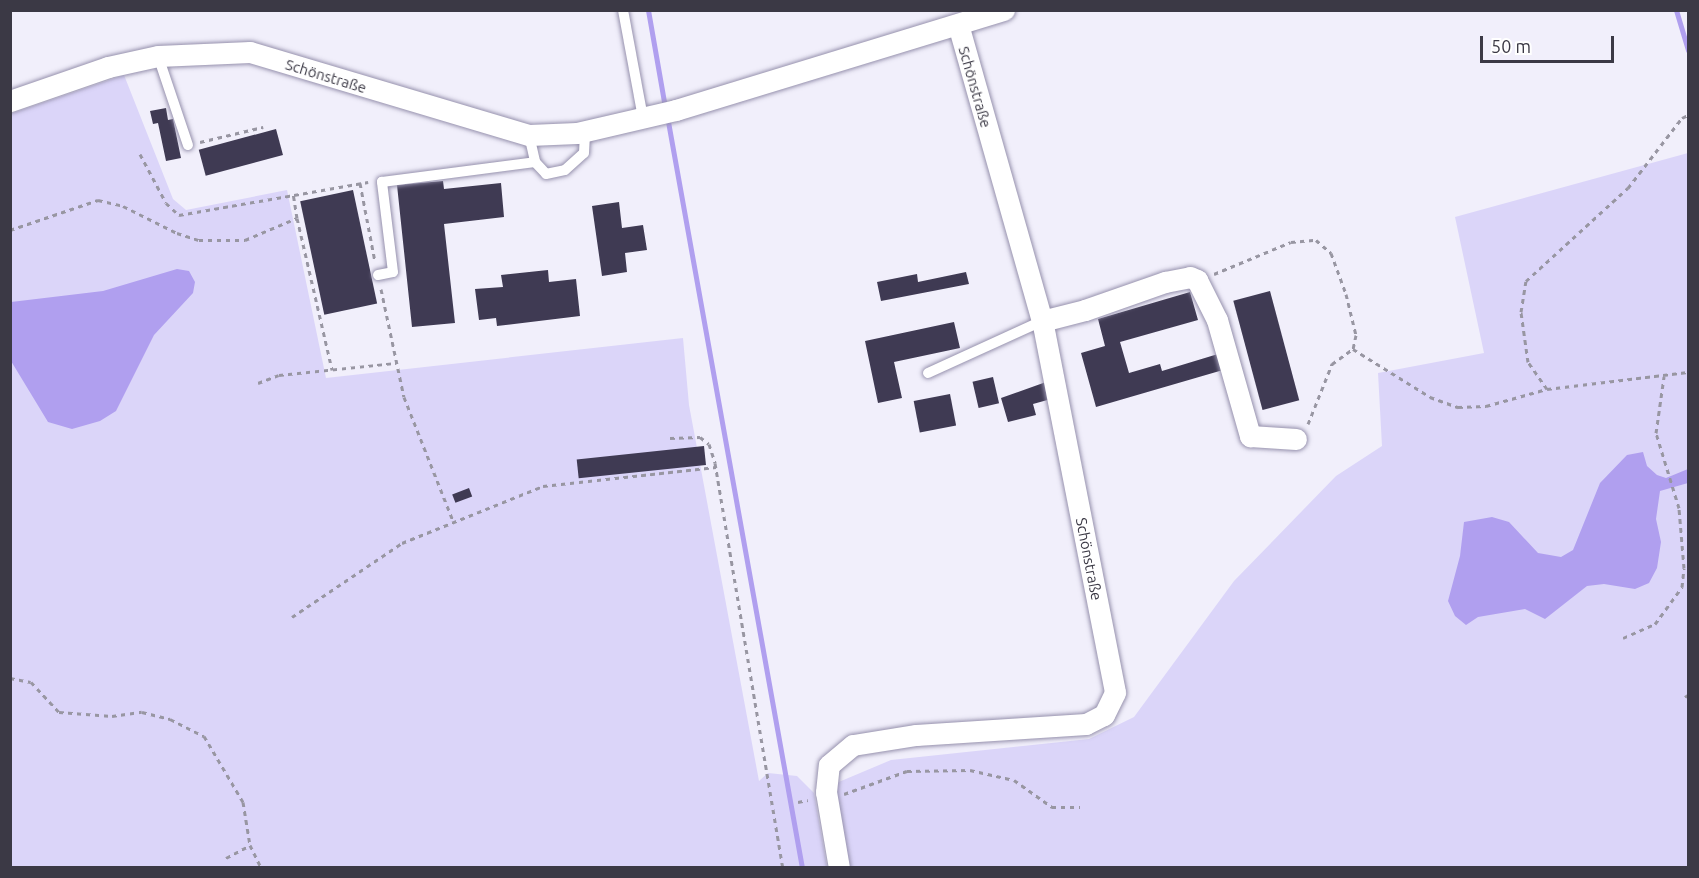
<!DOCTYPE html>
<meta charset="utf-8">
<style>
body{margin:0}
#map{position:relative;width:1699px;height:878px;overflow:hidden;background:#f1effb;font-family:Ubuntu,sans-serif}
div>[style]{position:absolute}
.green>*{inset:0;background:#dbd5f9}
.water>*{inset:0;background:#b09fef}
.stream>*{height:5px;margin:-2.5px;padding:0 2.5px;transform-origin:2.5px;border-radius:2.5px;background:#b09fef}
.building>*{inset:0;background:#3f3a53;transform-origin:0 0}
.path>*{height:3px;margin-top:-1.5px;transform-origin:0;background:repeating-linear-gradient(90deg,#9896a2 0 4.5px,transparent 0 9px)}
.roads{filter:drop-shadow(0 0 2px #9691ad) drop-shadow(0 0 2px #9691ad)}
.lane>*{height:10px;margin:-5px;padding:0 5px;transform-origin:5px;border-radius:5px;background:#fff}
.street>*{height:21px;margin:-10.5px;padding:0 10.5px;transform-origin:10.5px;border-radius:10.5px;background:#fff}
span{translate:-50% -50%;white-space:nowrap;text-align:center;line-height:1.15;-webkit-text-stroke:6px #fff;paint-order:stroke}
.street-label{font-size:15px;color:#3b3945}
.frame{position:absolute;inset:0;border:12px solid #3b3945;pointer-events:none}
.scale{position:absolute;left:1480px;top:36px;width:134px;height:27px;box-sizing:border-box;border:3px solid #3b3945;border-top:0;padding-left:8px;font-size:18px;line-height:21px;white-space:nowrap;color:#3b3945;-webkit-text-stroke:4px #fff;paint-order:stroke}
</style>
<div id="map">
<div class="green">
<div style="clip-path:polygon(124px 75px,173px 199px,186px 210px,287px 190px,326px 378px,683px 338px,689px 405px,759px 781px,768px 773px,797px 776px,814px 793px,827px 867px,11px 867px,10px 114px)"></div>
<div style="clip-path:polygon(1688px 153px,1688px 867px,848px 867px,834px 784px,891px 760px,1089px 739px,1134px 717px,1234px 581px,1336px 476px,1382px 446px,1378px 373px,1484px 353px,1455px 217px)"></div>
</div>
<div class="water">
<div style="clip-path:polygon(177px 269px,189px 271px,195px 282px,193px 293px,154px 335px,116px 411px,100px 421px,72px 429px,48px 422px,11px 361px,11px 302px,103px 291px)"></div>
<div style="clip-path:polygon(1643px 452px,1647px 466px,1657px 475px,1666px 478px,1688px 469px,1688px 483px,1660px 491px,1656px 519px,1661px 542px,1657px 568px,1649px 583px,1635px 589px,1604px 584px,1587px 586px,1545px 619px,1525px 609px,1478px 617px,1466px 625px,1455px 616px,1448px 601px,1460px 556px,1464px 522px,1492px 517px,1509px 522px,1538px 553px,1561px 557px,1573px 550px,1600px 483px,1627px 455px)"></div>
</div>
<div class="stream">
<div style="left:648px;top:10px;width:98px;rotate:80.1deg"></div>
<div style="left:1676px;top:10px;width:42px;rotate:73.3deg"></div>
<div style="left:667px;top:116px;width:764px;rotate:79.82deg"></div>
</div>
<div class="building">
<div style="clip-path:polygon(166px 108px,168px 120px,173px 119px,181px 158px,166px 161px,158px 123px,153px 124px,150px 111px)"></div>
<div style="left:276px;top:129px;width:27px;height:80px;rotate:75deg"></div>
<div style="clip-path:polygon(443px 181px,444px 189px,501px 183px,504px 217px,444px 224px,455px 323px,412px 327px,397px 185px)"></div>
<div style="left:353px;top:190px;width:116px;height:54px;rotate:78deg"></div>
<div style="clip-path:polygon(619px 202px,622px 228px,643px 225px,647px 250px,625px 253px,627px 272px,602px 276px,592px 206px)"></div>
<div style="clip-path:polygon(548px 270px,549px 282px,576px 279px,580px 316px,497px 326px,496px 318px,479px 320px,475px 289px,503px 287px,501px 275px)"></div>
<div style="clip-path:polygon(966px 272px,969px 284px,881px 301px,877px 282px,917px 274px,918px 282px)"></div>
<div style="left:1270px;top:291px;width:113px;height:38px;rotate:75deg"></div>
<div style="clip-path:polygon(1190px 292px,1198px 320px,1120px 342px,1129px 373px,1160px 364px,1162px 371px,1218px 354px,1223px 370px,1096px 407px,1081px 353px,1105px 346px,1098px 319px)"></div>
<div style="clip-path:polygon(954px 322px,960px 348px,894px 362px,902px 398px,878px 403px,865px 341px)"></div>
<div style="left:993px;top:377px;width:27px;height:21px;rotate:77deg"></div>
<div style="clip-path:polygon(1046px 382px,1051px 399px,1033px 404px,1036px 415px,1008px 422px,1001px 398px)"></div>
<div style="left:950px;top:394px;width:32px;height:37px;rotate:79deg"></div>
<div style="left:704px;top:446px;width:19px;height:128px;rotate:84deg"></div>
<div style="left:469px;top:488px;width:9px;height:18px;rotate:69deg"></div>
</div>
<div class="path">
<div style="left:200px;top:142px;width:65px;rotate:-13.4deg"></div>
<div style="left:140px;top:154px;width:55px;rotate:62deg"></div>
<div style="left:166px;top:203px;width:18px;rotate:43deg"></div>
<div style="left:179px;top:215px;width:192px;rotate:-9.9deg"></div>
<div style="left:360px;top:183px;width:80px;rotate:79.2deg"></div>
<div style="left:297px;top:218px;width:156px;rotate:77deg"></div>
<div style="left:10px;top:230px;width:93px;rotate:-18.8deg"></div>
<div style="left:98px;top:200px;width:26px;rotate:13deg"></div>
<div style="left:123px;top:206px;width:60px;rotate:26.6deg"></div>
<div style="left:177px;top:233px;width:23px;rotate:18deg"></div>
<div style="left:199px;top:240px;width:46px"></div>
<div style="left:245px;top:240px;width:56px;rotate:-22.9deg"></div>
<div style="left:297px;top:218px;width:24px;rotate:-99deg"></div>
<div style="left:1214px;top:274px;width:83px;rotate:-22.6deg"></div>
<div style="left:1291px;top:242px;width:25px;rotate:-5deg"></div>
<div style="left:1316px;top:240px;width:20px;rotate:41deg"></div>
<div style="left:1331px;top:253px;width:44px;rotate:69.9deg"></div>
<div style="left:1346px;top:294px;width:42px;rotate:76.3deg"></div>
<div style="left:1356px;top:335px;width:14px;rotate:102deg"></div>
<div style="left:381px;top:289px;width:110px;rotate:78deg"></div>
<div style="left:404px;top:397px;width:133px;rotate:68.4deg"></div>
<div style="left:258px;top:383px;width:22px;rotate:-21deg"></div>
<div style="left:279px;top:375px;width:118px;rotate:-5.9deg"></div>
<div style="left:1547px;top:389px;width:33px;rotate:-125deg"></div>
<div style="left:1528px;top:362px;width:50px;rotate:-98deg"></div>
<div style="left:1521px;top:312px;width:31px;rotate:-81deg"></div>
<div style="left:1526px;top:281px;width:138px;rotate:-42.4deg"></div>
<div style="left:1628px;top:188px;width:88px;rotate:-52.4deg"></div>
<div style="left:1682px;top:118px;width:7px;rotate:-27deg"></div>
<div style="left:1308px;top:424px;width:65px;rotate:-68.2deg"></div>
<div style="left:1332px;top:364px;width:26px;rotate:-36deg"></div>
<div style="left:1353px;top:349px;width:91px;rotate:31.9deg"></div>
<div style="left:1430px;top:397px;width:30px;rotate:20deg"></div>
<div style="left:1458px;top:407px;width:28px;rotate:-2deg"></div>
<div style="left:1486px;top:406px;width:63px;rotate:-15.6deg"></div>
<div style="left:1547px;top:389px;width:142px;rotate:-6.9deg"></div>
<div style="left:670px;top:438px;width:30px;rotate:-2deg"></div>
<div style="left:700px;top:437px;width:11px;rotate:38deg"></div>
<div style="left:709px;top:444px;width:20px;rotate:72deg"></div>
<div style="left:715px;top:463px;width:411px;rotate:80.5deg"></div>
<div style="left:292px;top:617px;width:133px;rotate:-33.9deg"></div>
<div style="left:402px;top:543px;width:152px;rotate:-22deg"></div>
<div style="left:543px;top:486px;width:174px;rotate:-6.3deg"></div>
<div style="left:1623px;top:638px;width:35px;rotate:-24deg"></div>
<div style="left:1655px;top:624px;width:46px;rotate:-53.9deg"></div>
<div style="left:1682px;top:587px;width:19px;rotate:-84deg"></div>
<div style="left:1684px;top:568px;width:60px;rotate:-94.8deg"></div>
<div style="left:1679px;top:508px;width:78px;rotate:-107deg"></div>
<div style="left:1656px;top:433px;width:57px;rotate:-81.9deg"></div>
<div style="left:10px;top:678px;width:21px;rotate:11deg"></div>
<div style="left:31px;top:682px;width:41px;rotate:47deg"></div>
<div style="left:59px;top:712px;width:53px;rotate:4.3deg"></div>
<div style="left:112px;top:716px;width:30px;rotate:-8deg"></div>
<div style="left:142px;top:712px;width:29px;rotate:14deg"></div>
<div style="left:170px;top:719px;width:38px;rotate:27deg"></div>
<div style="left:204px;top:736px;width:77px;rotate:59.4deg"></div>
<div style="left:243px;top:802px;width:44px;rotate:80.8deg"></div>
<div style="left:250px;top:845px;width:25px;rotate:64deg"></div>
<div style="left:1685px;top:697px;width:4px;rotate:-34deg"></div>
<div style="left:844px;top:794px;width:67px;rotate:-20.1deg"></div>
<div style="left:907px;top:771px;width:63px;rotate:-0.9deg"></div>
<div style="left:970px;top:770px;width:45px;rotate:12.8deg"></div>
<div style="left:1014px;top:780px;width:47px;rotate:35.4deg"></div>
<div style="left:1052px;top:807px;width:28px"></div>
<div style="left:798px;top:802px;width:10px;rotate:-11deg"></div>
<div style="left:226px;top:858px;width:27px;rotate:-28deg"></div>
</div>
<div class="roads">
<div class="lane">
<div style="left:623px;top:10px;width:110px;rotate:79.5deg"></div>
<div style="left:158px;top:56px;width:94px;rotate:71.4deg"></div>
<div style="left:529px;top:135px;width:28px;rotate:77deg"></div>
<div style="left:535px;top:162px;width:16px;rotate:47deg"></div>
<div style="left:546px;top:174px;width:19px;rotate:-12deg"></div>
<div style="left:565px;top:170px;width:25px;rotate:-42deg"></div>
<div style="left:584px;top:153px;width:22px;rotate:-87deg"></div>
<div style="left:378px;top:275px;width:15px;rotate:-11deg"></div>
<div style="left:393px;top:272px;width:91px;rotate:-97deg"></div>
<div style="left:382px;top:182px;width:154px;rotate:-7.4deg"></div>
<div style="left:928px;top:373px;width:125px;rotate:-24.5deg"></div>
</div>
<div class="street">
<div style="left:10px;top:101px;width:104px;rotate:-19.1deg"></div>
<div style="left:108px;top:67px;width:51px;rotate:-12.4deg"></div>
<div style="left:158px;top:56px;width:92px;rotate:-2.5deg"></div>
<div style="left:250px;top:52px;width:291px;rotate:16.6deg"></div>
<div style="left:529px;top:135px;width:48px;rotate:-2.4deg"></div>
<div style="left:577px;top:133px;width:102px;rotate:-13.1deg"></div>
<div style="left:676px;top:110px;width:343px;rotate:-17deg"></div>
<div style="left:1042px;top:321px;width:44px;rotate:-14.3deg"></div>
<div style="left:1085px;top:310px;width:85px;rotate:-19.3deg"></div>
<div style="left:1165px;top:282px;width:25px;rotate:-11deg"></div>
<div style="left:1190px;top:277px;width:8px;rotate:23deg"></div>
<div style="left:1197px;top:280px;width:45px;rotate:63.4deg"></div>
<div style="left:1217px;top:320px;width:121px;rotate:74.1deg"></div>
<div style="left:1250px;top:436px;width:46px;rotate:3.7deg"></div>
<div style="left:839px;top:868px;width:77px;rotate:-99.7deg"></div>
<div style="left:826px;top:792px;width:27px;rotate:-84deg"></div>
<div style="left:829px;top:765px;width:31px;rotate:-40deg"></div>
<div style="left:853px;top:745px;width:64px;rotate:-9deg"></div>
<div style="left:916px;top:735px;width:170px;rotate:-3.7deg"></div>
<div style="left:1086px;top:724px;width:20px;rotate:-27deg"></div>
<div style="left:1104px;top:715px;width:25px;rotate:-64deg"></div>
<div style="left:1115px;top:692px;width:378px;rotate:-101.1deg"></div>
<div style="left:1042px;top:321px;width:308px;rotate:-105.8deg"></div>
</div>
</div>
<div class="street-label">
<span style="left:326px;top:76px;rotate:17deg">Schönstraße</span>
<span style="left:975px;top:87px;rotate:74deg">Schönstraße</span>
<span style="left:1089px;top:559px;rotate:79deg">Schönstraße</span>
</div>
<div class="frame"></div>
<div class="scale">50 m</div>
</div>
